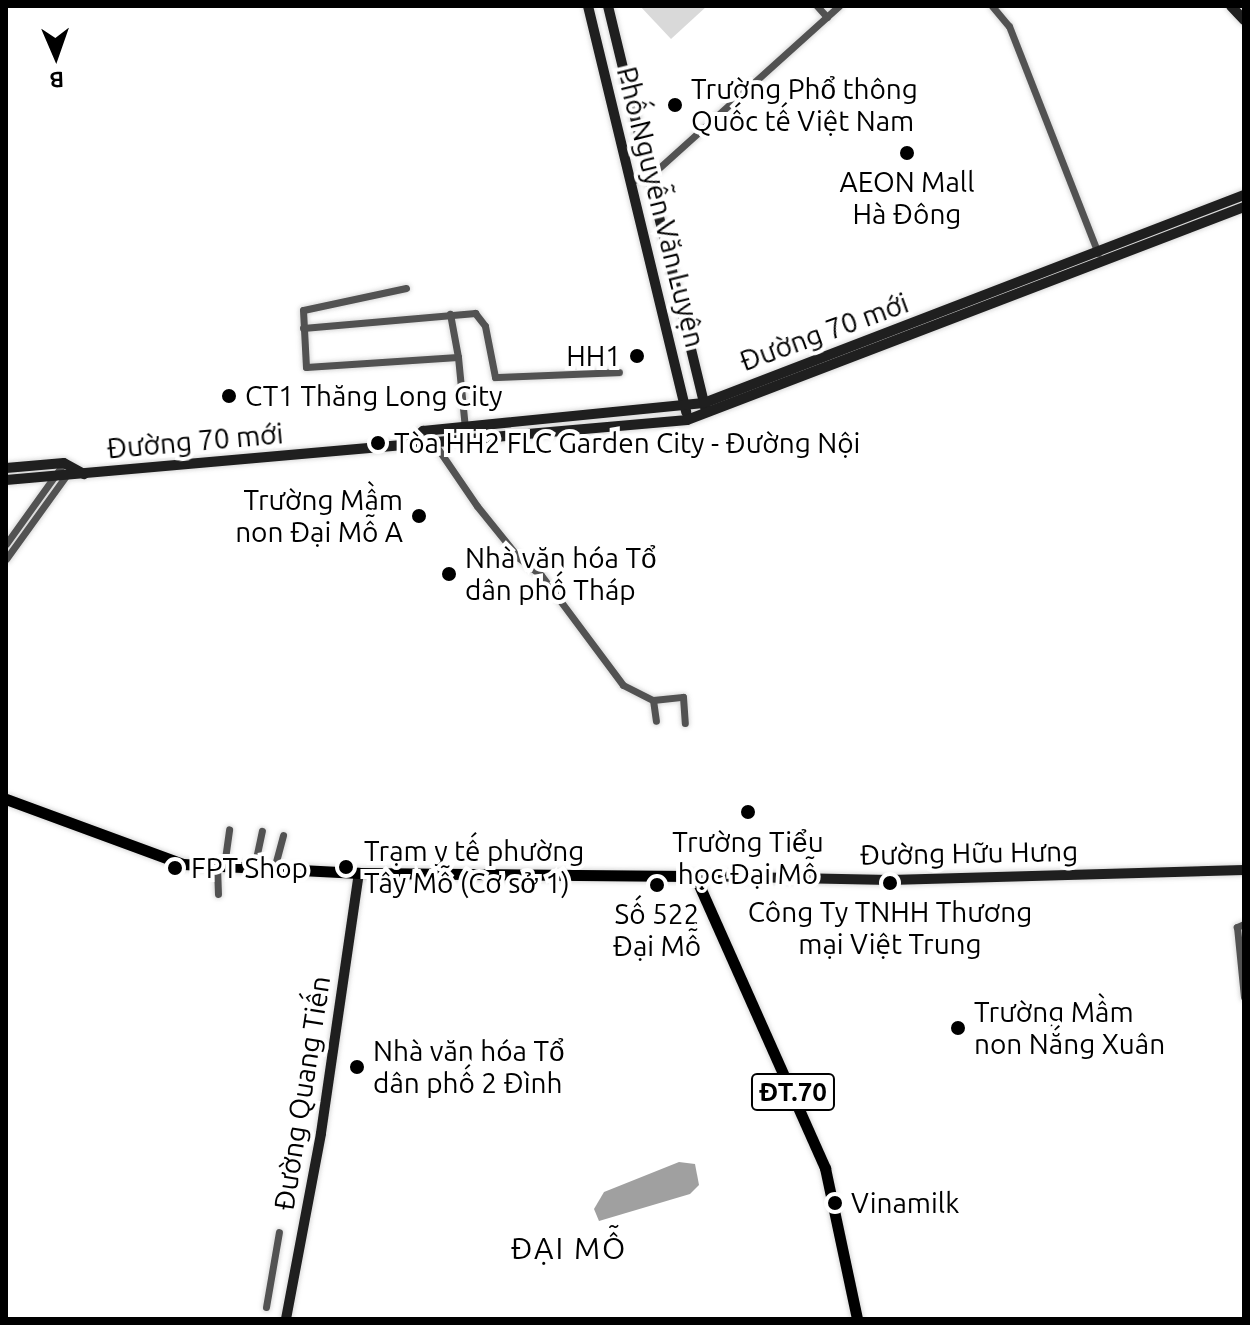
<!DOCTYPE html>
<meta charset="utf-8">
<style>
body{margin:0}
#map{position:relative;width:1250px;height:1325px;overflow:hidden;background:#fff;font-family:Ubuntu,sans-serif}
div>[style]{position:absolute}
.green>*{inset:0;background:#d9d9d9}
.water>*{inset:0;background:#a0a0a0}
.roads{filter:drop-shadow(0 0 2px #dbdbdb) drop-shadow(0 0 2px #dbdbdb)}
.street>*{height:7px;margin:-3.5px;padding:0 3.5px;transform-origin:3.5px;border-radius:3.5px;background:#525252}
.secondary>*{height:10px;margin:-5px;padding:0 5px;transform-origin:5px;border-radius:5px;background:#1f1f1f}
.primary>*{height:11px;margin:-5.5px;padding:0 5.5px;transform-origin:5.5px;border-radius:5.5px;background:#000}
.dots>*{width:22px;height:22px;translate:-50% -50%;box-sizing:border-box;border:4px solid #fff;border-radius:50%}
span{translate:-50% -50%;white-space:nowrap;text-align:center;line-height:1.15;-webkit-text-stroke:8px #fff;paint-order:stroke}
.shield-label span{padding:2px 6px;background:#fff;border:2px solid;border-radius:6px;-webkit-text-stroke-width:0}
.shield-label{font-size:26px;color:#000;font-weight:700}
.poi-label{font-size:28px;color:#000}
.left{translate:0 -50%;text-align:left}
.right{translate:-100% -50%;text-align:right}
.street-label{font-size:28px;color:#000}
.neighbourhood-label{font-size:30px;color:#000;letter-spacing:2px}
.frame{position:absolute;inset:0;border:8px solid #000;pointer-events:none}
.north{position:absolute;left:16px;top:16px;width:80px;height:80px;-webkit-text-stroke:6px #fff;paint-order:stroke;rotate:178deg;font-size:22px;font-weight:700;line-height:32px;text-align:center;color:#000}
.north::after{content:'';display:block;margin:auto;width:28px;height:36px;background:#000;clip-path:polygon(50% 0,100% 100%,50% 72%,0 100%)}
</style>
<div id="map">
<div class="green">
<div style="clip-path:polygon(640px 6px,707px 6px,671px 39px)"></div>
</div>
<div class="water">
<div style="clip-path:polygon(679px 1162px,695px 1164px,699px 1185px,690px 1194px,599px 1221px,594px 1209px,604px 1192px)"></div>
</div>
<div class="roads">
<div class="street">
<div style="left:817px;top:6px;width:15px;rotate:48deg"></div>
<div style="left:992px;top:6px;width:26px;rotate:50deg"></div>
<div style="left:1009px;top:26px;width:244px;rotate:68.6deg"></div>
<div style="left:630px;top:181px;width:19px;rotate:-12deg"></div>
<div style="left:649px;top:177px;width:256px;rotate:-42deg"></div>
<div style="left:406px;top:288px;width:105px;rotate:167.9deg"></div>
<div style="left:303px;top:310px;width:57px;rotate:87deg"></div>
<div style="left:306px;top:367px;width:152px;rotate:-3.8deg"></div>
<div style="left:458px;top:357px;width:44px;rotate:-100.5deg"></div>
<div style="left:303px;top:328px;width:173px;rotate:-5deg"></div>
<div style="left:475px;top:313px;width:16px;rotate:52deg"></div>
<div style="left:485px;top:326px;width:52px;rotate:78.9deg"></div>
<div style="left:495px;top:377px;width:124px;rotate:-2.3deg"></div>
<div style="left:458px;top:357px;width:71px;rotate:84.4deg"></div>
<div style="left:434px;top:443px;width:76px;rotate:55.7deg"></div>
<div style="left:477px;top:506px;width:67px;rotate:51.1deg"></div>
<div style="left:519px;top:558px;width:28px;rotate:38deg"></div>
<div style="left:541px;top:575px;width:137px;rotate:53.3deg"></div>
<div style="left:623px;top:685px;width:34px;rotate:27deg"></div>
<div style="left:653px;top:700px;width:21px;rotate:82deg"></div>
<div style="left:6px;top:544px;width:100px;rotate:-54.4deg"></div>
<div style="left:6px;top:559px;width:106px;rotate:-54.2deg"></div>
<div style="left:653px;top:700px;width:30px;rotate:-6deg"></div>
<div style="left:683px;top:697px;width:26px;rotate:86deg"></div>
<div style="left:217px;top:866px;width:28px;rotate:88deg"></div>
<div style="left:224px;top:866px;width:37px;rotate:-82deg"></div>
<div style="left:254px;top:868px;width:38px;rotate:-78deg"></div>
<div style="left:274px;top:869px;width:35px;rotate:-75deg"></div>
<div style="left:1244px;top:924px;width:8px;rotate:157deg"></div>
<div style="left:1237px;top:927px;width:70px;rotate:84.3deg"></div>
<div style="left:266px;top:1307px;width:76px;rotate:-80.2deg"></div>
</div>
<div class="secondary">
<div style="left:588px;top:6px;width:418px;rotate:76.4deg"></div>
<div style="left:608px;top:6px;width:414px;rotate:76.4deg"></div>
<div style="left:1231px;top:6px;width:19px;rotate:47deg"></div>
<div style="left:407px;top:444px;width:21px;rotate:-39deg"></div>
<div style="left:423px;top:431px;width:282px;rotate:-5.7deg"></div>
<div style="left:704px;top:403px;width:579px;rotate:-21.07deg"></div>
<div style="left:6px;top:468px;width:58px;rotate:-4.9deg"></div>
<div style="left:64px;top:463px;width:23px;rotate:29deg"></div>
<div style="left:6px;top:480px;width:684px;rotate:-5.04deg"></div>
<div style="left:687px;top:420px;width:596px;rotate:-20.93deg"></div>
<div style="left:695px;top:876px;width:195px;rotate:1.2deg"></div>
<div style="left:890px;top:880px;width:354px;rotate:-1.6deg"></div>
<div style="left:286px;top:1319px;width:189px;rotate:-79.3deg"></div>
<div style="left:321px;top:1133px;width:263px;rotate:-81.7deg"></div>
</div>
<div class="primary">
<div style="left:6px;top:799px;width:189px;rotate:20.2deg"></div>
<div style="left:183px;top:864px;width:176px;rotate:2.9deg"></div>
<div style="left:359px;top:873px;width:336px;rotate:0.5deg"></div>
<div style="left:695px;top:876px;width:320px;rotate:66deg"></div>
<div style="left:825px;top:1168px;width:154px;rotate:78deg"></div>
</div>
</div>
<div class="dots">
<div style="left:675px;top:105px;background:#000"></div>
<div style="left:907px;top:153px;background:#000"></div>
<div style="left:637px;top:356px;background:#000"></div>
<div style="left:229px;top:396px;background:#000"></div>
<div style="left:378px;top:443px;background:#000"></div>
<div style="left:419px;top:516px;background:#000"></div>
<div style="left:449px;top:574px;background:#000"></div>
<div style="left:748px;top:812px;background:#000"></div>
<div style="left:346px;top:867px;background:#000"></div>
<div style="left:175px;top:868px;background:#000"></div>
<div style="left:890px;top:883px;background:#000"></div>
<div style="left:657px;top:885px;background:#000"></div>
<div style="left:958px;top:1028px;background:#000"></div>
<div style="left:357px;top:1067px;background:#000"></div>
<div style="left:835px;top:1203px;background:#000"></div>
</div>
<div class="shield-label">
<span style="left:793px;top:1092px">ĐT.70</span>
</div>
<div class="poi-label">
<span class="left" style="left:691px;top:105px">Trường Phổ thông<br>Quốc tế Việt Nam</span>
<span style="left:907px;top:198px">AEON Mall<br>Hà Đông</span>
<span class="right" style="left:621px;top:356px">HH1</span>
<span class="left" style="left:245px;top:396px">CT1 Thăng Long City</span>
<span class="left" style="left:394px;top:443px">Tòa HH2 FLC Garden City - Đường Nội</span>
<span class="right" style="left:403px;top:516px">Trường Mầm<br>non Đại Mỗ A</span>
<span class="left" style="left:465px;top:574px">Nhà văn hóa Tổ<br>dân phố Tháp</span>
<span style="left:748px;top:858px">Trường Tiểu<br>học Đại Mỗ</span>
<span class="left" style="left:364px;top:867px">Trạm y tế phường<br>Tây Mỗ (Cơ sở 1)</span>
<span class="left" style="left:191px;top:868px">FPT Shop</span>
<span style="left:890px;top:928px">Công Ty TNHH Thương<br>mại Việt Trung</span>
<span style="left:657px;top:930px">Số 522<br>Đại Mỗ</span>
<span class="left" style="left:974px;top:1028px">Trường Mầm<br>non Nắng Xuân</span>
<span class="left" style="left:373px;top:1067px">Nhà văn hóa Tổ<br>dân phố 2 Đình</span>
<span class="left" style="left:851px;top:1203px">Vinamilk</span>
</div>
<div class="street-label">
<span style="left:661px;top:207px;rotate:76deg">Phố Nguyễn Văn Luyện</span>
<span style="left:824px;top:332px;rotate:-20deg">Đường 70 mới</span>
<span style="left:195px;top:441px;rotate:-5deg">Đường 70 mới</span>
<span style="left:969px;top:853px;rotate:-1deg">Đường Hữu Hưng</span>
<span style="left:302px;top:1093px;rotate:-81deg">Đường Quang Tiến</span>
</div>
<div class="neighbourhood-label">
<span style="left:569px;top:1248px">ĐẠI MỖ</span>
</div>
<div class="frame"></div>
<div class="north">B</div>
</div>
